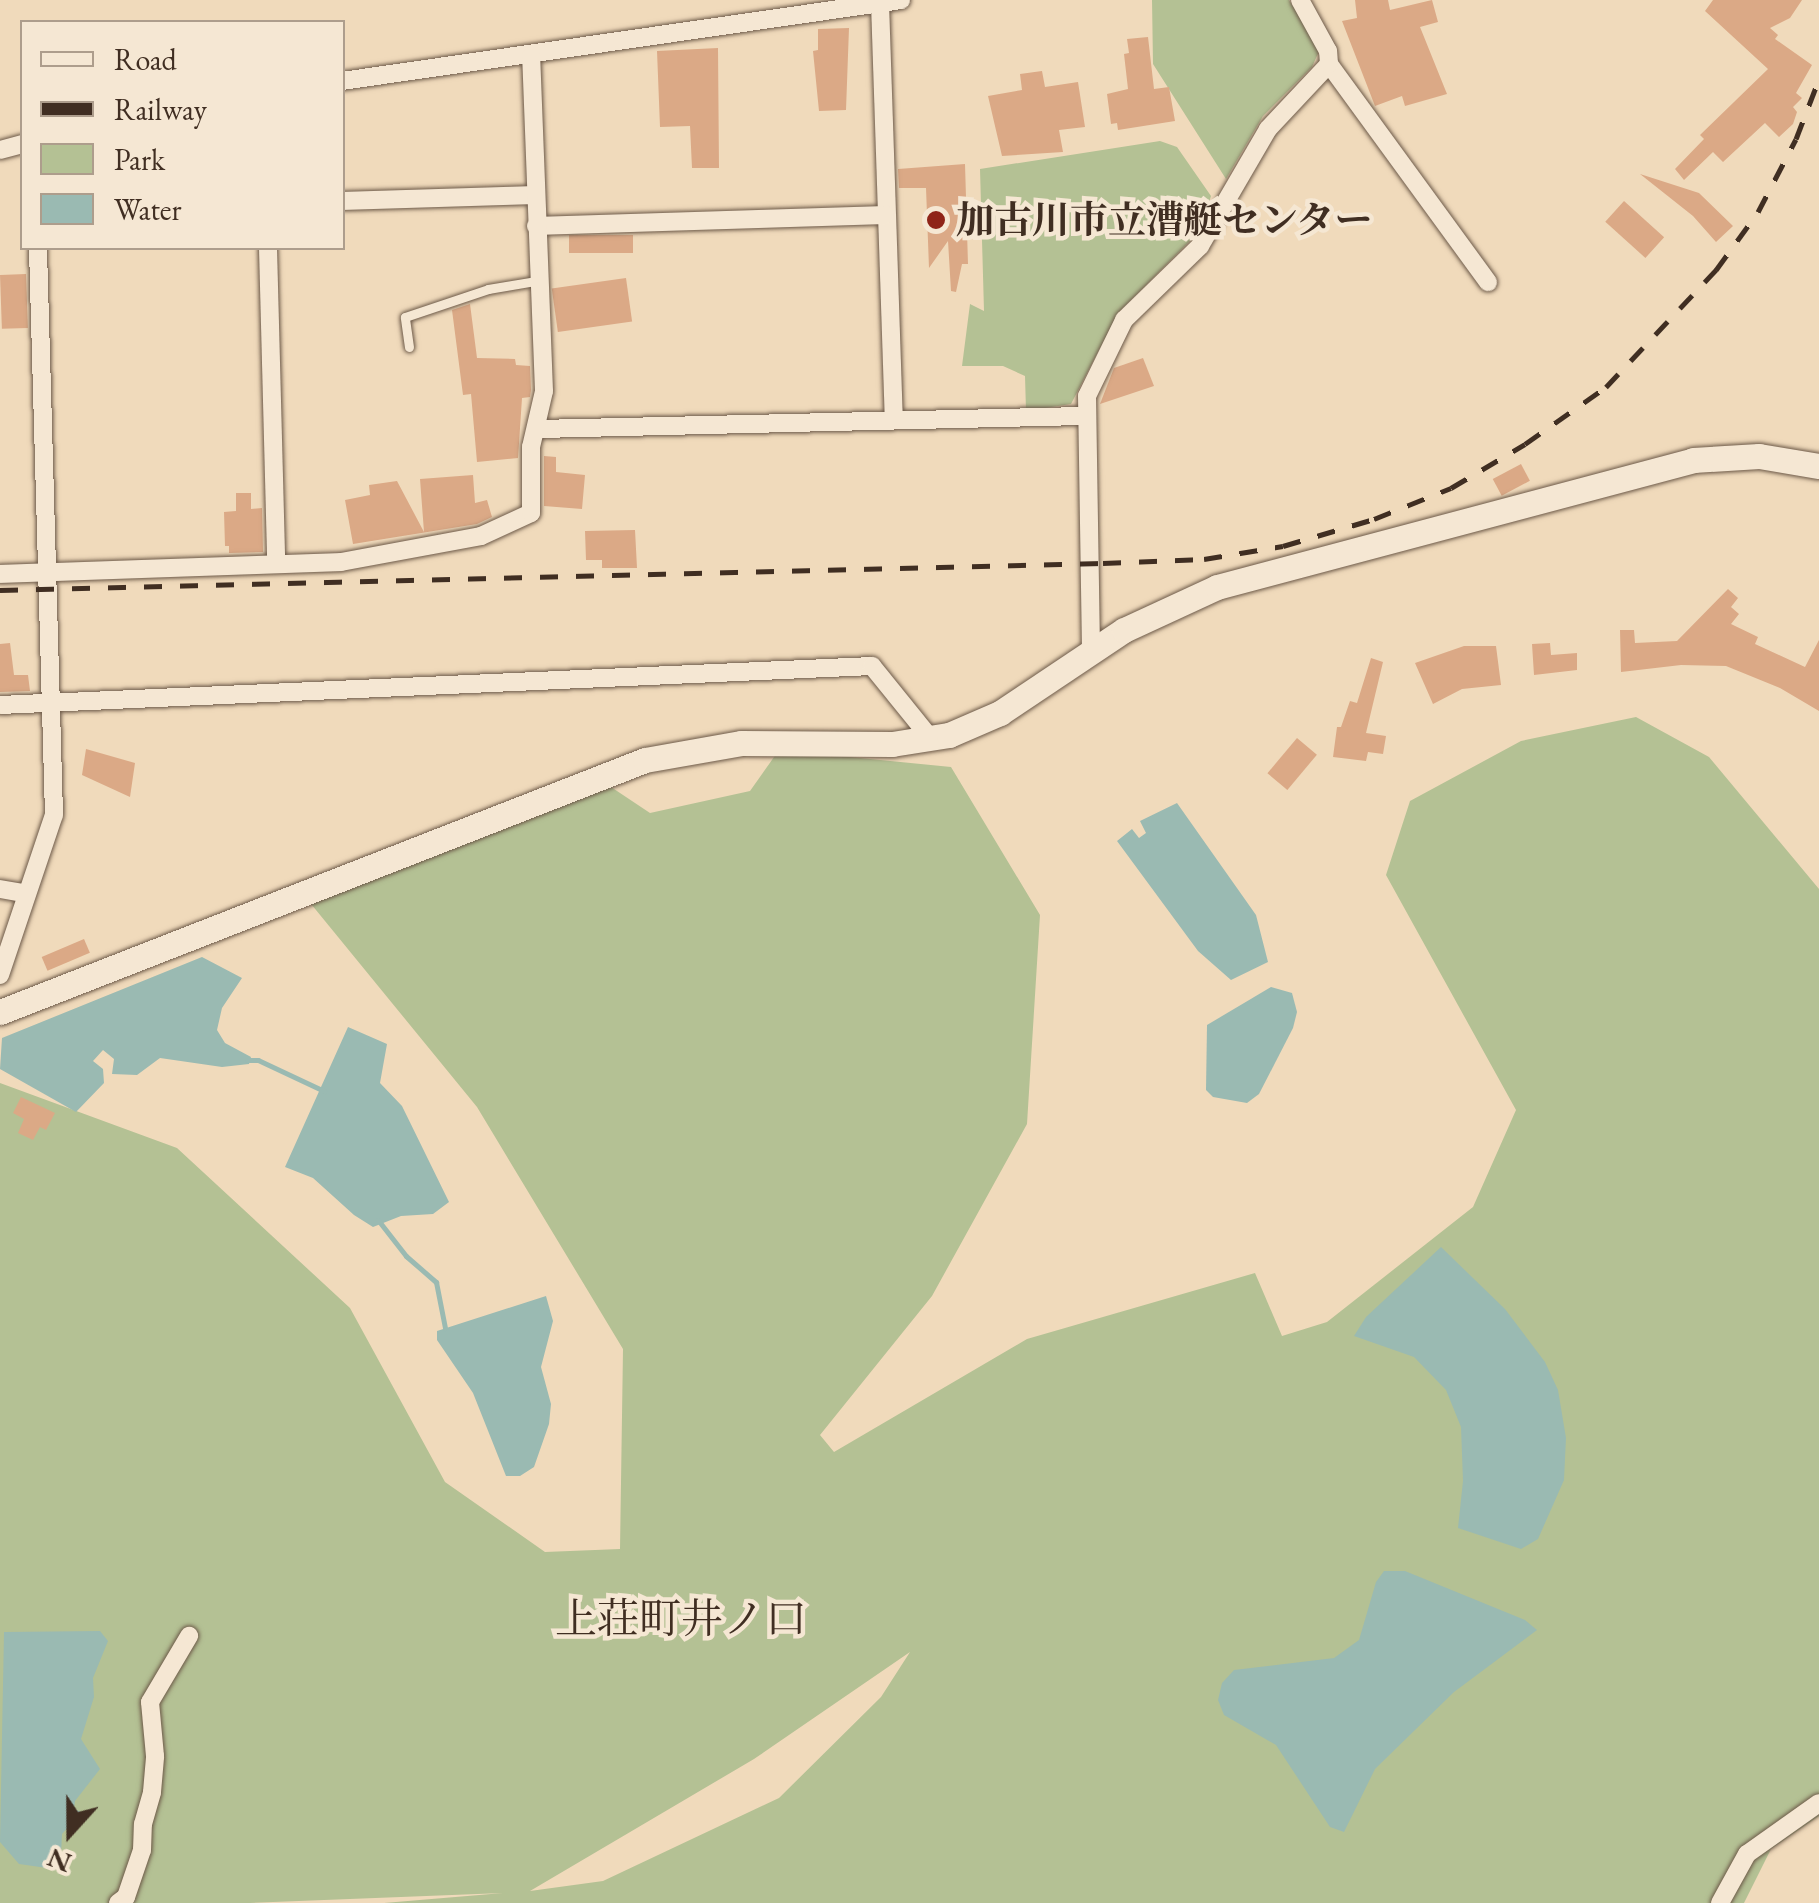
<!DOCTYPE html>
<meta charset="utf-8">
<style>
body{margin:0}
#map{position:relative;width:1819px;height:1903px;overflow:hidden;background:#f0dabb;font-family:"EB Garamond","Noto Serif JP",serif}
div>[style]{position:absolute}
.green>*{inset:0;background:#b4c194}
.water>*{inset:0;background:#9abab2}
.stream>*{height:5px;margin:-2.5px;padding:0 2.5px;transform-origin:2.5px;border-radius:2.5px;background:#9abab2}
.building>*{inset:0;background:#dba986;transform-origin:0 0}
.roads{filter:drop-shadow(0 0 2px #6c5948) drop-shadow(0 0 2px #6c5948)}
.lane>*{height:9px;margin:-4.5px;padding:0 4.5px;transform-origin:4.5px;border-radius:4.5px;background:#f5e7d3}
.street>*{height:18px;margin:-9px;padding:0 9px;transform-origin:9px;border-radius:9px;background:#f5e7d3}
.secondary>*{height:25px;margin:-12.5px;padding:0 12.5px;transform-origin:12.5px;border-radius:12.5px;background:#f5e7d3}
.rail>*{height:5px;margin-top:-2.5px;transform-origin:0;background:repeating-linear-gradient(90deg,#402e22 0 18px,transparent 0 36px)}
.dots>*{width:28px;height:28px;translate:-50% -50%;box-sizing:border-box;border:5px solid #f5e7d3;border-radius:50%}
span{translate:-50% -50%;white-space:nowrap;text-align:center;line-height:1.15;-webkit-text-stroke:9px #f5e7d3;paint-order:stroke}
.poi-label{font-size:38px;color:#402e22;font-weight:700}
.left{translate:0 -50%;text-align:left}
.quarter-label{font-size:42px;color:#402e22}
.legend{position:absolute;left:20px;top:20px;width:325px;height:230px;box-sizing:border-box;background:#f5e7d3;border:2px solid #ad9d8c;margin:0;padding:12px 18px;list-style:none;font-size:30px;color:#402e22}
.legend li{display:flex;align-items:center;gap:20px;height:50px}
.legend b{width:50px;border:2px solid #ad9d8c}
.north{position:absolute;left:20px;top:1783px;width:100px;height:100px;-webkit-text-stroke:8px #f5e7d3;paint-order:stroke;rotate:201deg;font-size:28px;font-weight:700;line-height:40px;text-align:center;color:#402e22}
.north::after{content:'';display:block;margin:auto;width:35px;height:45px;background:#402e22;clip-path:polygon(50% 0,100% 100%,50% 72%,0 100%)}
</style>
<div id="map">
<div class="green">
<div style="clip-path:polygon(1152px 0,1289px 0,1320px 49px,1312px 67px,1263px 116px,1226px 179px,1153px 64px)"></div>
<div style="clip-path:polygon(1160px 141px,1177px 147px,1211px 196px,1200px 231px,1118px 313px,1071px 404px,1026px 411px,1025px 376px,1003px 366px,962px 366px,970px 304px,984px 311px,980px 169px)"></div>
<div style="clip-path:polygon(evenodd,1636px 717px,1709px 757px,1819px 889px,1819px 1816px,1771px 1849px,1744px 1903px,384px 1903px,503px 1893px,250px 1903px,0 1903px,0 1083px,177px 1148px,350px 1308px,445px 1482px,545px 1552px,620px 1549px,623px 1349px,477px 1107px,307px 899px,608px 785px,650px 813px,750px 791px,779px 750px,951px 767px,1040px 915px,1027px 1124px,932px 1296px,820px 1435px,834px 1452px,1027px 1339px,1255px 1273px,1282px 1336px,1327px 1322px,1473px 1207px,1516px 1110px,1386px 875px,1410px 801px,1521px 741px,1636px 717px,910px 1652px,881px 1697px,779px 1798px,603px 1881px,530px 1891px,754px 1759px,910px 1652px)"></div>
</div>
<div class="water">
<div style="clip-path:polygon(1177px 803px,1256px 915px,1268px 962px,1231px 980px,1198px 951px,1117px 841px,1132px 829px,1139px 838px,1146px 833px,1140px 821px)"></div>
<div style="clip-path:polygon(202px 957px,242px 978px,222px 1008px,217px 1030px,225px 1043px,251px 1057px,249px 1064px,222px 1067px,160px 1058px,137px 1075px,112px 1074px,114px 1059px,103px 1050px,93px 1061px,103px 1069px,104px 1083px,76px 1112px,0 1069px,2px 1038px)"></div>
<div style="clip-path:polygon(1271px 987px,1292px 993px,1297px 1012px,1293px 1028px,1259px 1094px,1247px 1103px,1213px 1097px,1206px 1090px,1207px 1025px)"></div>
<div style="clip-path:polygon(348px 1027px,387px 1044px,380px 1083px,402px 1106px,449px 1202px,433px 1214px,401px 1216px,373px 1227px,354px 1215px,313px 1178px,285px 1167px)"></div>
<div style="clip-path:polygon(1441px 1247px,1505px 1309px,1545px 1362px,1558px 1390px,1566px 1438px,1564px 1480px,1538px 1539px,1521px 1549px,1458px 1528px,1463px 1481px,1461px 1427px,1446px 1390px,1414px 1357px,1354px 1336px,1366px 1317px)"></div>
<div style="clip-path:polygon(546px 1296px,553px 1321px,541px 1367px,551px 1404px,549px 1424px,534px 1467px,520px 1476px,506px 1476px,473px 1393px,437px 1340px,437px 1331px)"></div>
<div style="clip-path:polygon(1384px 1571px,1405px 1571px,1525px 1620px,1537px 1630px,1454px 1692px,1375px 1769px,1344px 1832px,1330px 1827px,1276px 1745px,1224px 1715px,1218px 1700px,1222px 1683px,1234px 1670px,1334px 1658px,1359px 1640px,1376px 1582px)"></div>
<div style="clip-path:polygon(100px 1631px,108px 1641px,93px 1678px,94px 1697px,81px 1739px,100px 1769px,75px 1801px,74px 1809px,81px 1812px,62px 1834px,61px 1854px,54px 1856px,47px 1868px,19px 1864px,0 1842px,4px 1632px)"></div>
</div>
<div class="stream">
<div style="left:247px;top:1060px;width:11px"></div>
<div style="left:258px;top:1060px;width:73px;rotate:25.2deg"></div>
<div style="left:378px;top:1220px;width:46px;rotate:52.1deg"></div>
<div style="left:406px;top:1256px;width:40px;rotate:41deg"></div>
<div style="left:436px;top:1282px;width:47px;rotate:78.9deg"></div>
</div>
<div class="building">
<div style="clip-path:polygon(1355px 0,1388px 0,1390px 10px,1432px 0,1438px 22px,1420px 27px,1447px 94px,1405px 106px,1402px 96px,1375px 106px,1342px 21px,1357px 18px)"></div>
<div style="clip-path:polygon(1713px 0,1802px 0,1790px 18px,1770px 28px,1778px 35px,1775px 39px,1812px 65px,1796px 93px,1802px 98px,1793px 107px,1797px 112px,1793px 124px,1779px 137px,1765px 123px,1723px 162px,1713px 152px,1684px 180px,1675px 169px,1704px 139px,1700px 135px,1768px 69px,1705px 11px)"></div>
<div style="clip-path:polygon(849px 28px,846px 110px,819px 111px,813px 51px,818px 50px,818px 29px)"></div>
<div style="clip-path:polygon(1148px 37px,1154px 89px,1169px 87px,1175px 121px,1118px 130px,1117px 123px,1111px 124px,1107px 94px,1128px 89px,1124px 54px,1129px 53px,1127px 39px)"></div>
<div style="clip-path:polygon(718px 48px,719px 168px,692px 168px,690px 126px,660px 127px,657px 51px)"></div>
<div style="clip-path:polygon(1042px 71px,1045px 87px,1078px 82px,1085px 127px,1059px 130px,1063px 152px,1002px 156px,988px 96px,1022px 90px,1020px 74px)"></div>
<div style="clip-path:polygon(965px 164px,968px 264px,962px 264px,956px 292px,951px 291px,948px 241px,929px 268px,926px 188px,899px 188px,898px 169px)"></div>
<div style="clip-path:polygon(1640px 174px,1699px 193px,1733px 226px,1716px 242px,1693px 216px)"></div>
<div style="left:1624px;top:201px;width:54px;height:28px;rotate:42deg"></div>
<div style="left:633px;top:235px;width:18px;height:64px;rotate:90deg"></div>
<div style="left:26px;top:274px;width:54px;height:26px;rotate:88deg"></div>
<div style="left:626px;top:278px;width:44px;height:75px;rotate:82deg"></div>
<div style="clip-path:polygon(470px 304px,477px 358px,515px 359px,516px 365px,530px 366px,531px 390px,530px 397px,522px 398px,518px 458px,477px 462px,471px 394px,463px 395px,452px 310px)"></div>
<div style="clip-path:polygon(1143px 358px,1154px 386px,1100px 404px,1114px 368px)"></div>
<div style="clip-path:polygon(544px 456px,556px 457px,556px 472px,585px 475px,582px 509px,544px 506px)"></div>
<div style="left:1521px;top:464px;width:19px;height:32px;rotate:62deg"></div>
<div style="clip-path:polygon(473px 475px,475px 503px,487px 500px,492px 517px,477px 524px,353px 544px,345px 500px,370px 495px,369px 485px,397px 481px,424px 532px,420px 479px)"></div>
<div style="clip-path:polygon(236px 493px,251px 493px,251px 509px,262px 508px,263px 552px,229px 553px,229px 546px,225px 546px,224px 512px,236px 511px)"></div>
<div style="clip-path:polygon(635px 530px,637px 568px,602px 568px,602px 560px,586px 560px,585px 531px)"></div>
<div style="clip-path:polygon(1728px 589px,1738px 598px,1731px 607px,1739px 614px,1731px 624px,1758px 637px,1755px 644px,1805px 667px,1819px 640px,1819px 711px,1780px 688px,1726px 666px,1681px 665px,1621px 672px,1620px 630px,1634px 630px,1635px 643px,1677px 641px)"></div>
<div style="clip-path:polygon(10px 643px,14px 675px,28px 675px,30px 691px,0 692px,0 644px)"></div>
<div style="clip-path:polygon(1550px 643px,1551px 655px,1577px 653px,1577px 670px,1534px 675px,1532px 644px)"></div>
<div style="clip-path:polygon(1464px 646px,1496px 646px,1501px 685px,1462px 689px,1433px 704px,1415px 663px)"></div>
<div style="clip-path:polygon(1371px 658px,1383px 662px,1366px 733px,1386px 736px,1383px 754px,1368px 752px,1366px 761px,1333px 757px,1337px 727px,1341px 727px,1350px 701px,1357px 703px)"></div>
<div style="left:1297px;top:738px;width:26px;height:46px;rotate:40deg"></div>
<div style="clip-path:polygon(86px 749px,135px 763px,130px 797px,82px 775px)"></div>
<div style="left:84px;top:939px;width:15px;height:46px;rotate:67deg"></div>
<div style="clip-path:polygon(21px 1097px,55px 1113px,46px 1130px,40px 1127px,33px 1140px,18px 1133px,24px 1119px,13px 1113px)"></div>
</div>
<div class="roads">
<div class="lane">
<div style="left:409px;top:347px;width:30px;rotate:-98deg"></div>
<div style="left:405px;top:317px;width:88px;rotate:-18.6deg"></div>
<div style="left:488px;top:289px;width:49px;rotate:-9.5deg"></div>
</div>
<div class="street">
<div style="left:880px;top:3px;width:417px;rotate:88.1deg"></div>
<div style="left:1329px;top:64px;width:270px;rotate:53.9deg"></div>
<div style="left:342px;top:81px;width:565px;rotate:-8.24deg"></div>
<div style="left:0;top:150px;width:23px;rotate:-15deg"></div>
<div style="left:342px;top:201px;width:193px;rotate:-1.8deg"></div>
<div style="left:536px;top:226px;width:349px;rotate:-1.8deg"></div>
<div style="left:268px;top:248px;width:316px;rotate:88.5deg"></div>
<div style="left:539px;top:429px;width:545px;rotate:-1.37deg"></div>
<div style="left:0;top:574px;width:341px;rotate:-2deg"></div>
<div style="left:341px;top:562px;width:142px;rotate:-10.5deg"></div>
<div style="left:481px;top:536px;width:55px;rotate:-24.7deg"></div>
<div style="left:531px;top:513px;width:66px;rotate:-90deg"></div>
<div style="left:531px;top:447px;width:57px;rotate:-76.9deg"></div>
<div style="left:544px;top:391px;width:335px;rotate:-92.2deg"></div>
<div style="left:1091px;top:650px;width:254px;rotate:-90.9deg"></div>
<div style="left:1087px;top:396px;width:85px;rotate:-64deg"></div>
<div style="left:1124px;top:320px;width:106px;rotate:-44.2deg"></div>
<div style="left:1200px;top:246px;width:135px;rotate:-59.8deg"></div>
<div style="left:1268px;top:129px;width:89px;rotate:-46.8deg"></div>
<div style="left:1329px;top:64px;width:13px;rotate:-94deg"></div>
<div style="left:1328px;top:51px;width:58px;rotate:-118.8deg"></div>
<div style="left:0;top:705px;width:873px;rotate:-2.56deg"></div>
<div style="left:872px;top:666px;width:95px;rotate:51deg"></div>
<div style="left:0;top:889px;width:27px;rotate:10deg"></div>
<div style="left:0;top:975px;width:169px;rotate:-71.4deg"></div>
<div style="left:54px;top:815px;width:567px;rotate:-91.62deg"></div>
<div style="left:118px;top:1903px;width:10px;rotate:-37deg"></div>
<div style="left:126px;top:1897px;width:50px;rotate:-71.2deg"></div>
<div style="left:142px;top:1850px;width:26px;rotate:-88deg"></div>
<div style="left:143px;top:1824px;width:33px;rotate:-74deg"></div>
<div style="left:152px;top:1792px;width:36px;rotate:-85deg"></div>
<div style="left:155px;top:1756px;width:54px;rotate:-95.3deg"></div>
<div style="left:150px;top:1702px;width:77px;rotate:-59.4deg"></div>
<div style="left:1720px;top:1903px;width:56px;rotate:-61.1deg"></div>
<div style="left:1747px;top:1854px;width:88px;rotate:-35.3deg"></div>
</div>
<div class="secondary">
<div style="left:0;top:1012px;width:692px;rotate:-21.34deg"></div>
<div style="left:645px;top:760px;width:97px;rotate:-10deg"></div>
<div style="left:741px;top:743px;width:151px;rotate:0.4deg"></div>
<div style="left:892px;top:744px;width:58px;rotate:-9deg"></div>
<div style="left:949px;top:735px;width:56px;rotate:-23.3deg"></div>
<div style="left:1000px;top:713px;width:149px;rotate:-33.8deg"></div>
<div style="left:1124px;top:630px;width:102px;rotate:-24.8deg"></div>
<div style="left:1217px;top:587px;width:493px;rotate:-14.9deg"></div>
<div style="left:1693px;top:460px;width:66px;rotate:-3.5deg"></div>
<div style="left:1759px;top:456px;width:61px;rotate:9.5deg"></div>
</div>
</div>
<div class="rail">
<div style="left:0;top:590px;width:1103px;rotate:-1.4deg"></div>
<div style="left:1103px;top:563px;width:101px;rotate:-2.3deg"></div>
<div style="left:1204px;top:559px;width:80px;rotate:-9.3deg"></div>
<div style="left:1283px;top:546px;width:95px;rotate:-16.5deg"></div>
<div style="left:1374px;top:519px;width:83px;rotate:-21.9deg"></div>
<div style="left:1451px;top:488px;width:86px;rotate:-30.7deg"></div>
<div style="left:1525px;top:444px;width:99px;rotate:-35.1deg"></div>
<div style="left:1606px;top:387px;width:161px;rotate:-46.8deg"></div>
<div style="left:1716px;top:270px;width:72px;rotate:-54.1deg"></div>
<div style="left:1758px;top:212px;width:82px;rotate:-62.5deg"></div>
<div style="left:1796px;top:139px;width:64px;rotate:-69deg"></div>
</div>
<div class="dots">
<div style="left:936px;top:220px;background:#8f2418"></div>
</div>
<div class="poi-label">
<span class="left" style="left:956px;top:220px">加古川市立漕艇センター</span>
</div>
<div class="quarter-label">
<span style="left:681px;top:1619px">上荘町井ノ口</span>
</div>
<ul class="legend">
<li><b style="height:12px;background:#f5e7d3"></b>Road</li>
<li><b style="height:12px;background:#402e22"></b>Railway</li>
<li><b style="height:28px;background:#b4c194"></b>Park</li>
<li><b style="height:28px;background:#9abab2"></b>Water</li>
</ul>
<div class="north">N</div>
</div>
